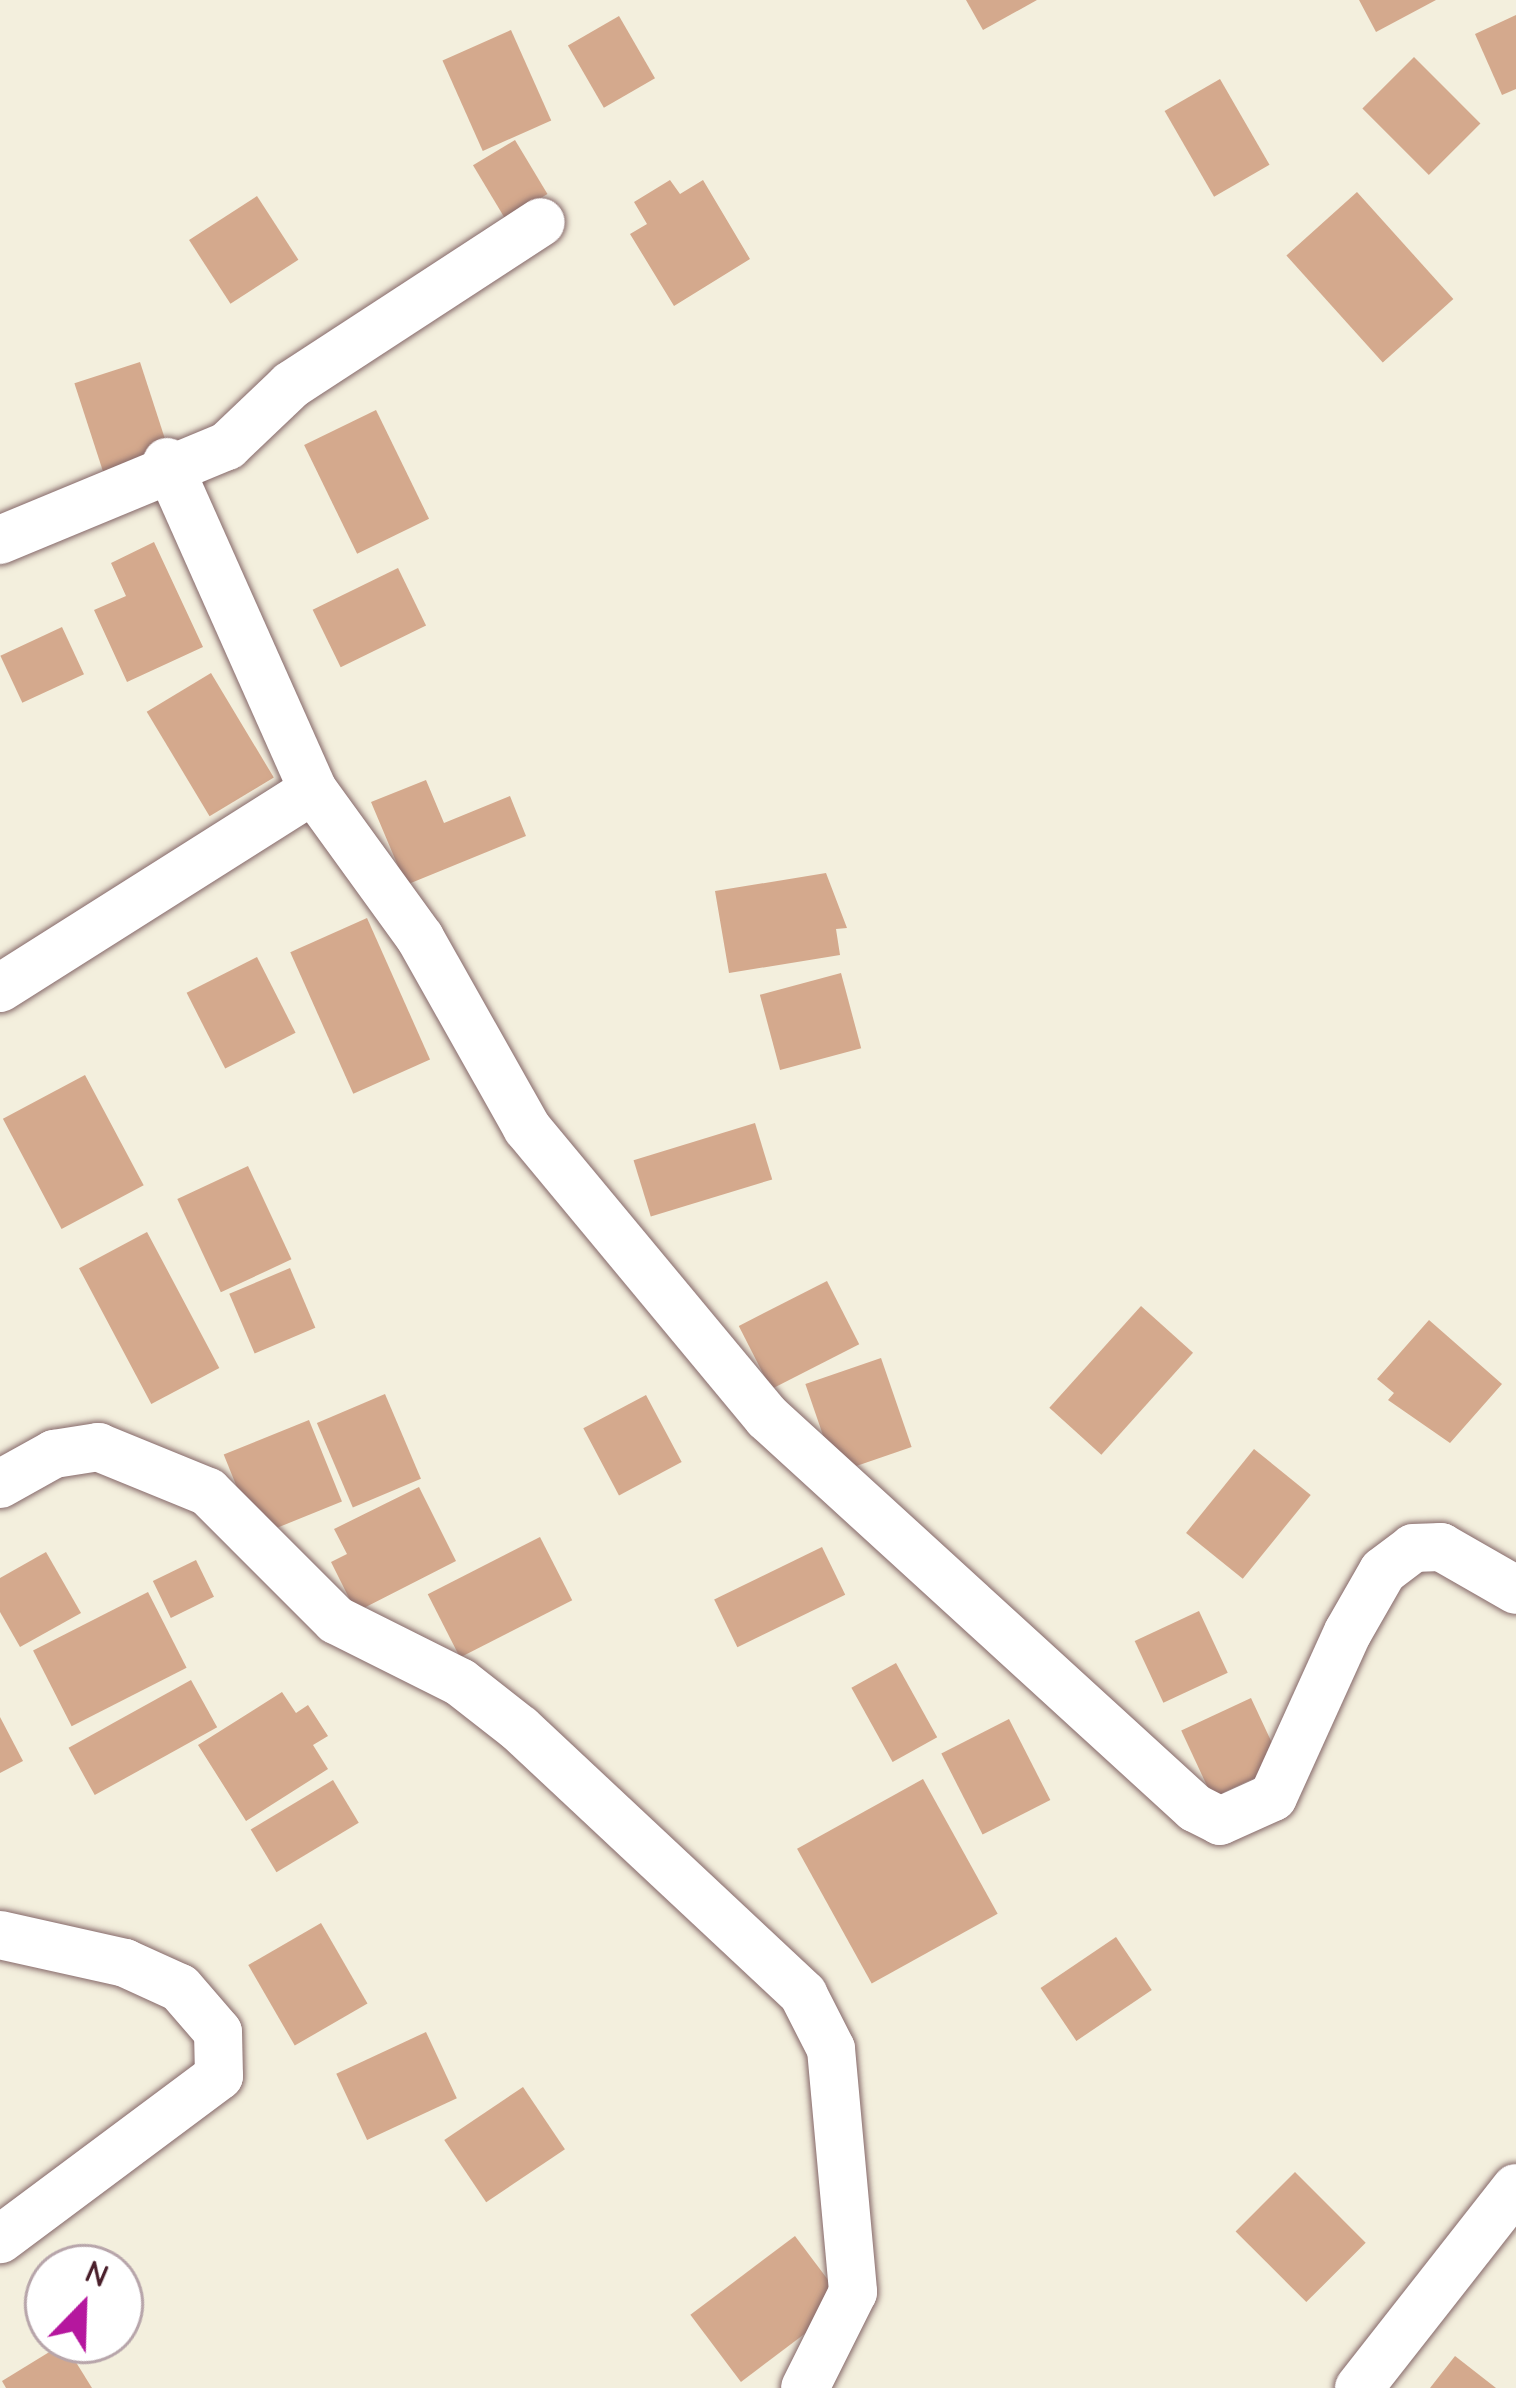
<!DOCTYPE html>
<style>
body{margin:0}
#map{position:relative;width:1516px;height:2388px;overflow:hidden;background:#f3efdd;font-family:"Comic Neue",sans-serif}
div>[style]{position:absolute}
.building>*{inset:0;background:#d4a98d;transform-origin:0 0}
.roads{filter:drop-shadow(0 0 3px #856869) drop-shadow(0 0 3px #856869)}
.minor>*{height:48px;margin:-24px;padding:0 24px;transform-origin:24px;border-radius:24px;background:#fff}
span{translate:-50% -50%;white-space:nowrap;text-align:center;line-height:1.15;-webkit-text-stroke:9px #fff;paint-order:stroke}
.north{position:absolute;left:24px;top:2244px;width:120px;height:120px;box-sizing:border-box;background:#fff;border:3px solid #b7a5aa;border-radius:50%;rotate:23deg;font-size:33px;font-weight:700;line-height:48px;text-align:center;color:#4a1f2b}
.north::after{content:'';display:block;margin:auto;width:42px;height:54px;background:#b5179e;clip-path:polygon(50% 0,100% 100%,50% 72%,0 100%)}
</style>
<div id="map">
<div class="building">
<div style="clip-path:polygon(966px 0,1037px 0,983px 30px)"></div>
<div style="clip-path:polygon(1359px 0,1436px 0,1376px 32px)"></div>
<div style="clip-path:polygon(1516px 15px,1516px 89px,1502px 95px,1475px 34px)"></div>
<div style="left:619px;top:16px;width:72px;height:59px;rotate:60deg"></div>
<div style="left:511px;top:30px;width:99px;height:75px;rotate:66deg"></div>
<div style="left:1414px;top:57px;width:94px;height:73px;rotate:45deg"></div>
<div style="left:1220px;top:79px;width:99px;height:64px;rotate:60deg"></div>
<div style="left:515px;top:140px;width:63px;height:49px;rotate:59deg"></div>
<div style="clip-path:polygon(670px 180px,680px 194px,703px 180px,750px 259px,674px 306px,630px 234px,647px 224px,634px 202px)"></div>
<div style="left:1357px;top:192px;width:144px;height:95px;rotate:48deg"></div>
<div style="left:257px;top:196px;width:76px;height:81px;rotate:57deg"></div>
<div style="left:140px;top:362px;width:94px;height:69px;rotate:72deg"></div>
<div style="left:376px;top:410px;width:121px;height:80px;rotate:64deg"></div>
<div style="clip-path:polygon(154px 542px,203px 647px,127px 682px,94px 610px,126px 596px,111px 563px)"></div>
<div style="left:398px;top:568px;width:64px;height:95px;rotate:64deg"></div>
<div style="left:62px;top:627px;width:52px;height:68px;rotate:65deg"></div>
<div style="left:211px;top:673px;width:122px;height:75px;rotate:59deg"></div>
<div style="clip-path:polygon(426px 780px,444px 823px,510px 796px,526px 836px,406px 885px,371px 802px)"></div>
<div style="clip-path:polygon(826px 873px,847px 928px,836px 929px,840px 955px,729px 973px,715px 891px)"></div>
<div style="left:367px;top:918px;width:155px;height:84px;rotate:66deg"></div>
<div style="left:257px;top:957px;width:85px;height:79px;rotate:63deg"></div>
<div style="left:841px;top:973px;width:78px;height:84px;rotate:75deg"></div>
<div style="left:85px;top:1075px;width:125px;height:93px;rotate:62deg"></div>
<div style="left:755px;top:1123px;width:59px;height:127px;rotate:73deg"></div>
<div style="left:248px;top:1166px;width:103px;height:78px;rotate:65deg"></div>
<div style="left:147px;top:1232px;width:154px;height:77px;rotate:62deg"></div>
<div style="left:290px;top:1268px;width:65px;height:66px;rotate:67deg"></div>
<div style="left:827px;top:1281px;width:71px;height:99px;rotate:63deg"></div>
<div style="left:1141px;top:1306px;width:70px;height:137px;rotate:42deg"></div>
<div style="clip-path:polygon(1429px 1320px,1502px 1384px,1450px 1443px,1388px 1400px,1394px 1393px,1377px 1379px)"></div>
<div style="left:881px;top:1358px;width:94px;height:80px;rotate:71deg"></div>
<div style="left:385px;top:1394px;width:92px;height:74px;rotate:67deg"></div>
<div style="left:646px;top:1395px;width:76px;height:71px;rotate:62deg"></div>
<div style="left:309px;top:1420px;width:88px;height:92px;rotate:68deg"></div>
<div style="left:1254px;top:1449px;width:73px;height:108px;rotate:39deg"></div>
<div style="clip-path:polygon(419px 1487px,456px 1561px,356px 1612px,331px 1562px,347px 1554px,334px 1529px)"></div>
<div style="left:540px;top:1537px;width:71px;height:126px;rotate:63deg"></div>
<div style="left:822px;top:1547px;width:53px;height:120px;rotate:64deg"></div>
<div style="clip-path:polygon(46px 1552px,81px 1613px,20px 1647px,0 1612px,0 1578px)"></div>
<div style="left:196px;top:1560px;width:41px;height:48px;rotate:64deg"></div>
<div style="left:148px;top:1592px;width:85px;height:129px;rotate:63deg"></div>
<div style="left:1199px;top:1611px;width:68px;height:71px;rotate:65deg"></div>
<div style="left:896px;top:1663px;width:85px;height:51px;rotate:61deg"></div>
<div style="left:191px;top:1680px;width:54px;height:140px;rotate:61deg"></div>
<div style="clip-path:polygon(282px 1692px,296px 1713px,308px 1705px,328px 1736px,313px 1745px,328px 1769px,246px 1821px,198px 1745px)"></div>
<div style="left:1251px;top:1698px;width:74px;height:77px;rotate:65deg"></div>
<div style="clip-path:polygon(0 1717px,23px 1761px,0 1773px)"></div>
<div style="left:1009px;top:1719px;width:91px;height:76px;rotate:63deg"></div>
<div style="left:923px;top:1779px;width:154px;height:144px;rotate:61deg"></div>
<div style="left:333px;top:1780px;width:50px;height:96px;rotate:59deg"></div>
<div style="left:321px;top:1923px;width:93px;height:84px;rotate:60deg"></div>
<div style="left:1116px;top:1937px;width:64px;height:91px;rotate:56deg"></div>
<div style="left:426px;top:2032px;width:73px;height:99px;rotate:65deg"></div>
<div style="left:523px;top:2087px;width:75px;height:95px;rotate:56deg"></div>
<div style="left:1295px;top:2172px;width:100px;height:84px;rotate:45deg"></div>
<div style="left:795px;top:2236px;width:84px;height:131px;rotate:53deg"></div>
<div style="clip-path:polygon(64px 2343px,92px 2388px,6px 2388px,2px 2381px)"></div>
<div style="clip-path:polygon(1455px 2356px,1496px 2388px,1430px 2388px)"></div>
</div>
<div class="roads">
<div class="minor">
<div style="left:167px;top:462px;width:359px;rotate:66deg"></div>
<div style="left:313px;top:790px;width:183px;rotate:54.1deg"></div>
<div style="left:420px;top:938px;width:218px;rotate:60.6deg"></div>
<div style="left:527px;top:1128px;width:376px;rotate:50.3deg"></div>
<div style="left:767px;top:1417px;width:580px;rotate:42.41deg"></div>
<div style="left:1195px;top:1808px;width:28px;rotate:27deg"></div>
<div style="left:1220px;top:1821px;width:58px;rotate:-24.4deg"></div>
<div style="left:1273px;top:1797px;width:181px;rotate:-65.6deg"></div>
<div style="left:1348px;top:1632px;width:70px;rotate:-60.2deg"></div>
<div style="left:1383px;top:1571px;width:38px;rotate:-37deg"></div>
<div style="left:1413px;top:1548px;width:28px;rotate:-2deg"></div>
<div style="left:1441px;top:1547px;width:86px;rotate:29.8deg"></div>
<div style="left:0;top:540px;width:246px;rotate:-22.5deg"></div>
<div style="left:227px;top:446px;width:88px;rotate:-43.6deg"></div>
<div style="left:291px;top:385px;width:298px;rotate:-33.1deg"></div>
<div style="left:0;top:988px;width:370px;rotate:-32.3deg"></div>
<div style="left:0;top:1484px;width:62px;rotate:-29.1deg"></div>
<div style="left:54px;top:1454px;width:45px;rotate:-9deg"></div>
<div style="left:98px;top:1447px;width:119px;rotate:22.2deg"></div>
<div style="left:208px;top:1492px;width:181px;rotate:45deg"></div>
<div style="left:336px;top:1620px;width:139px;rotate:26.6deg"></div>
<div style="left:460px;top:1682px;width:76px;rotate:38.1deg"></div>
<div style="left:520px;top:1729px;width:388px;rotate:43.1deg"></div>
<div style="left:803px;top:1994px;width:62px;rotate:63deg"></div>
<div style="left:831px;top:2049px;width:244px;rotate:84.8deg"></div>
<div style="left:853px;top:2292px;width:107px;rotate:116.6deg"></div>
<div style="left:0;top:1935px;width:128px;rotate:12.6deg"></div>
<div style="left:125px;top:1963px;width:60px;rotate:24.4deg"></div>
<div style="left:180px;top:1988px;width:58px;rotate:49.2deg"></div>
<div style="left:218px;top:2032px;width:44px;rotate:88.7deg"></div>
<div style="left:219px;top:2076px;width:273px;rotate:143.3deg"></div>
<div style="left:1359px;top:2388px;width:254px;rotate:-51.9deg"></div>
</div>
</div>
<div class="north">N</div>
</div>
